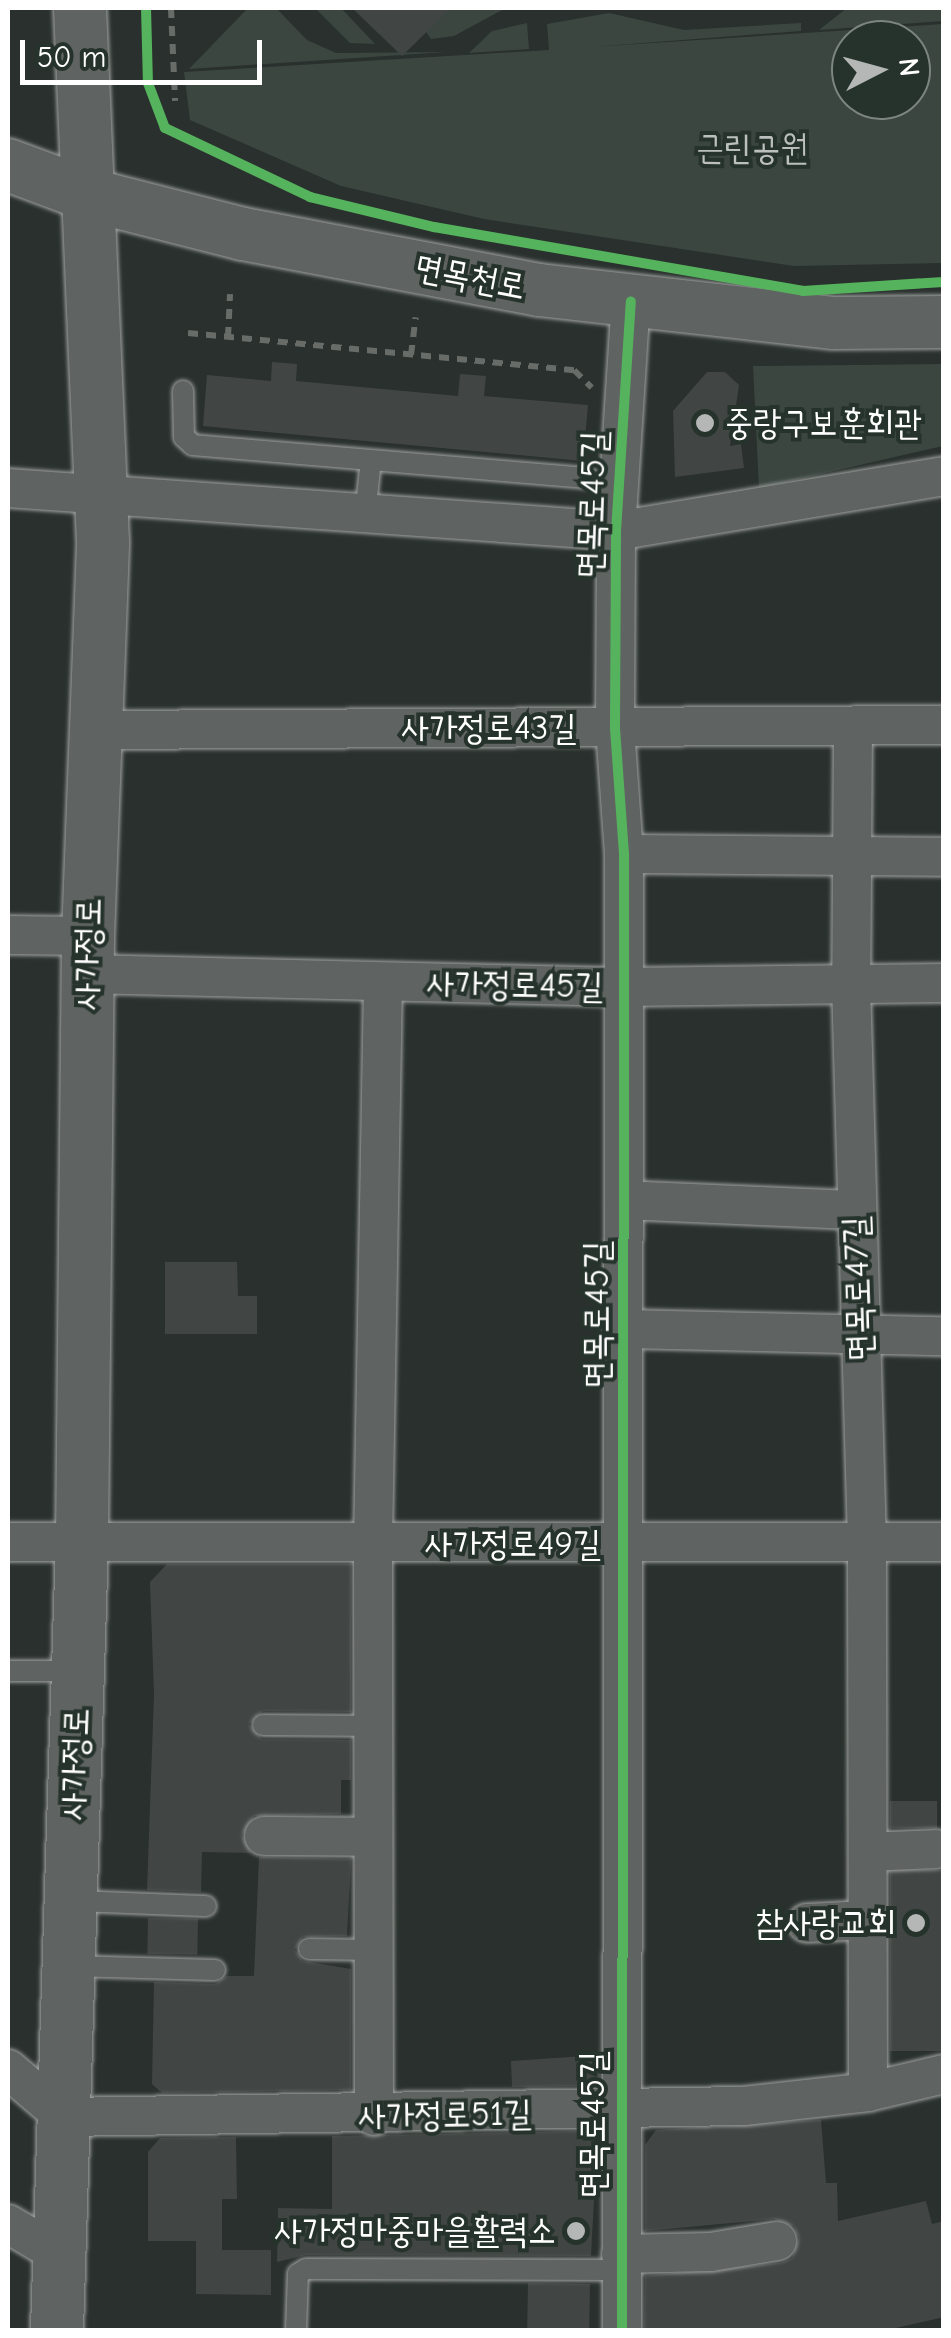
<!DOCTYPE html>
<meta charset="utf-8">
<style>
body{margin:0}
#map{position:relative;width:951px;height:2338px;overflow:hidden;background:#29302d;font-family:"Comic Neue","Poor Story",sans-serif}
div>[style]{position:absolute}
.green>*{inset:0;background:#3b4641}
.building>*{inset:0;background:#414644;transform-origin:0 0}
.path>*{height:6px;margin-top:-3px;transform-origin:0;background:repeating-linear-gradient(90deg,#686c69 0 10px,transparent 0 18px)}
.roads{filter:drop-shadow(0 0 2px #9fa2a0) drop-shadow(0 0 2px #9fa2a0)}
.service>*{height:20px;margin:-10px;padding:0 10px;transform-origin:10px;border-radius:10px;background:#5f6362}
.minor>*{height:38px;margin:-19px;padding:0 19px;transform-origin:19px;border-radius:19px;background:#5f6362}
.secondary>*{height:52px;margin:-26px;padding:0 26px;transform-origin:26px;border-radius:26px;background:#5f6362}
.cycleway>*{height:10px;margin:-5px;padding:0 5px;transform-origin:5px;border-radius:5px;background:#56b35d}
.dots>*{width:28px;height:28px;translate:-50% -50%;box-sizing:border-box;border:5px solid #26332d;border-radius:50%}
span{translate:-50% -50%;white-space:nowrap;text-align:center;line-height:1.15;-webkit-text-stroke:8px #26332d;paint-order:stroke}
.park-label{font-size:35px;color:#bbbfbe}
.street-label{font-size:35px;color:#fff}
.poi-label{font-size:35px;color:#fff}
.left{translate:0 -50%;text-align:left}
.right{translate:-100% -50%;text-align:right}
.frame{position:absolute;inset:0;border:10px solid #fff;pointer-events:none}
.north{position:absolute;left:831px;top:20px;width:100px;height:100px;box-sizing:border-box;background:#26332d;border:2px solid #7d8581;border-radius:50%;rotate:84deg;font-size:28px;font-weight:700;line-height:40px;text-align:center;color:#fff}
.north::after{content:'';display:block;margin:auto;width:35px;height:45px;background:#b4b7b6;clip-path:polygon(50% 0,100% 100%,50% 72%,0 100%)}
.scale{position:absolute;left:20px;top:40px;width:242px;height:45px;box-sizing:border-box;border:5px solid #fff;border-top:0;padding-left:12px;font-size:30px;line-height:35px;white-space:nowrap;color:#fff;-webkit-text-stroke:8px #26332d;paint-order:stroke}
</style>
<div id="map">
<div class="green">
<div style="clip-path:polygon(248px 8px,276px 8px,307px 40px,336px 53px,446px 52px,189px 69px)"></div>
<div style="clip-path:polygon(315px 8px,341px 8px,375px 44px,350px 43px)"></div>
<div style="clip-path:polygon(429px 8px,526px 8px,526px 9px,502px 10px,454px 36px,431px 39px,417px 19px)"></div>
<div style="clip-path:polygon(847px 8px,943px 8px,943px 21px,819px 30px)"></div>
<div style="clip-path:polygon(evenodd,609px 13px,684px 30px,801px 23px,801px 31px,591px 47px,943px 24px,943px 263px,794px 266px,484px 219px,341px 186px,190px 120px,184px 72px,549px 50px,547px 24px,609px 13px,851px 40px,911px 40px,911px 100px,851px 100px,851px 40px)"></div>
<div style="clip-path:polygon(527px 23px,529px 49px,469px 53px,492px 31px)"></div>
<div style="clip-path:polygon(943px 364px,943px 446px,759px 488px,753px 366px)"></div>
</div>
<div class="building">
<div style="clip-path:polygon(352px 8px,451px 8px,402px 56px)"></div>
<div style="clip-path:polygon(272px 362px,297px 364px,296px 381px,458px 396px,460px 374px,486px 376px,484px 396px,588px 405px,583px 461px,203px 426px,207px 375px,271px 381px)"></div>
<div style="clip-path:polygon(707px 372px,725px 372px,739px 385px,730px 446px,741px 444px,744px 468px,675px 477px,673px 411px)"></div>
<div style="clip-path:polygon(165px 1262px,237px 1262px,238px 1296px,257px 1296px,257px 1334px,165px 1334px)"></div>
<div style="clip-path:polygon(167px 1564px,351px 1564px,351px 1712px,263px 1711px,249px 1724px,262px 1739px,351px 1740px,351px 1780px,341px 1780px,341px 1814px,254px 1816px,242px 1835px,251px 1853px,202px 1852px,201px 1892px,147px 1890px,154px 1694px,150px 1582px)"></div>
<div style="left:890px;top:1801px;width:47px;height:27px"></div>
<div style="clip-path:polygon(259px 1857px,351px 1859px,347px 1936px,303px 1937px,295px 1950px,303px 1961px,351px 1969px,351px 2090px,162px 2093px,152px 2084px,154px 1982px,215px 1984px,227px 1976px,254px 1976px)"></div>
<div style="left:944px;top:1870px;width:181px;height:54px;rotate:90deg"></div>
<div style="left:148px;top:1918px;width:50px;height:36px;rotate:1deg"></div>
<div style="clip-path:polygon(600px 2055px,600px 2086px,512px 2087px,511px 2061px)"></div>
<div style="clip-path:polygon(821px 2120px,826px 2183px,837px 2183px,838px 2221px,926px 2201px,932px 2224px,944px 2221px,944px 2317px,887px 2330px,644px 2330px,645px 2276px,781px 2263px,792px 2258px,799px 2238px,794px 2226px,774px 2219px,645px 2231px,645px 2145px,656px 2130px)"></div>
<div style="clip-path:polygon(584px 2131px,597px 2144px,591px 2256px,306px 2255px,277px 2262px,278px 2208px,332px 2209px,332px 2136px)"></div>
<div style="clip-path:polygon(236px 2137px,237px 2199px,222px 2199px,222px 2250px,271px 2250px,271px 2295px,196px 2294px,196px 2241px,148px 2241px,148px 2152px,160px 2138px)"></div>
<div style="left:528px;top:2283px;width:62px;height:47px;rotate:1deg"></div>
</div>
<div class="path">
<div style="left:171px;top:8px;width:93px;rotate:87.5deg"></div>
<div style="left:188px;top:333px;width:388px;rotate:5.5deg"></div>
<div style="left:574px;top:370px;width:25px;rotate:45deg"></div>
<div style="left:228px;top:337px;width:43px;rotate:-87.3deg"></div>
<div style="left:411px;top:355px;width:38px;rotate:-83deg"></div>
</div>
<div class="roads">
<div class="service">
<div style="left:183px;top:391px;width:46px;rotate:88.8deg"></div>
<div style="left:184px;top:437px;width:12px;rotate:42deg"></div>
<div style="left:193px;top:445px;width:397px;rotate:4.8deg"></div>
<div style="left:365px;top:515px;width:55px;rotate:-83.8deg"></div>
<div style="left:8px;top:1671px;width:67px"></div>
<div style="left:263px;top:1725px;width:111px;rotate:0.5deg"></div>
<div style="left:73px;top:1901px;width:133px;rotate:2.2deg"></div>
<div style="left:309px;top:1949px;width:65px;rotate:0.9deg"></div>
<div style="left:69px;top:1966px;width:146px;rotate:1.6deg"></div>
<div style="left:296px;top:2330px;width:56px;rotate:-88deg"></div>
<div style="left:298px;top:2274px;width:9px;rotate:-32deg"></div>
<div style="left:306px;top:2269px;width:316px;rotate:0.2deg"></div>
</div>
<div class="minor">
<div style="left:8px;top:488px;width:610px;rotate:4.05deg"></div>
<div style="left:616px;top:531px;width:333px;rotate:-9.5deg"></div>
<div style="left:853px;top:726px;width:257px;rotate:90.4deg"></div>
<div style="left:851px;top:983px;width:558px;rotate:88.36deg"></div>
<div style="left:867px;top:1541px;width:551px;rotate:89.9deg"></div>
<div style="left:95px;top:730px;width:849px;rotate:-0.34deg"></div>
<div style="left:624px;top:854px;width:320px;rotate:0.5deg"></div>
<div style="left:8px;top:935px;width:80px;rotate:0.7deg"></div>
<div style="left:87px;top:974px;width:536px;rotate:1.39deg"></div>
<div style="left:623px;top:987px;width:321px;rotate:-0.7deg"></div>
<div style="left:624px;top:1200px;width:232px;rotate:2.5deg"></div>
<div style="left:624px;top:1329px;width:320px;rotate:1.3deg"></div>
<div style="left:8px;top:1542px;width:936px"></div>
<div style="left:264px;top:1836px;width:109px;rotate:0.5deg"></div>
<div style="left:868px;top:1852px;width:68px;rotate:-2.5deg"></div>
<div style="left:807px;top:1923px;width:61px;rotate:-2.8deg"></div>
<div style="left:8px;top:2069px;width:74px;rotate:40.6deg"></div>
<div style="left:64px;top:2117px;width:680px;rotate:-0.93deg"></div>
<div style="left:744px;top:2106px;width:125px;rotate:-6.4deg"></div>
<div style="left:868px;top:2092px;width:78px;rotate:-13.3deg"></div>
<div style="left:374px;top:2116px;width:572px;rotate:-90.1deg"></div>
<div style="left:373px;top:1544px;width:560px;rotate:-88.98deg"></div>
<div style="left:8px;top:2224px;width:59px;rotate:30.5deg"></div>
<div style="left:621px;top:2254px;width:90px;rotate:-1.3deg"></div>
<div style="left:711px;top:2252px;width:67px;rotate:-9.5deg"></div>
<div style="left:622px;top:2330px;width:1476px;rotate:-89.92deg"></div>
<div style="left:624px;top:854px;width:127px;rotate:-94.1deg"></div>
<div style="left:615px;top:727px;width:196px;rotate:-89.7deg"></div>
<div style="left:616px;top:531px;width:230px;rotate:-86.3deg"></div>
</div>
<div class="secondary">
<div style="left:8px;top:165px;width:83px;rotate:20.4deg"></div>
<div style="left:86px;top:194px;width:162px;rotate:14.3deg"></div>
<div style="left:243px;top:234px;width:301px;rotate:10.7deg"></div>
<div style="left:539px;top:290px;width:297px;rotate:6.4deg"></div>
<div style="left:834px;top:323px;width:110px;rotate:-0.5deg"></div>
<div style="left:57px;top:2330px;width:788px;rotate:-88.18deg"></div>
<div style="left:82px;top:1542px;width:606px;rotate:-89.43deg"></div>
<div style="left:88px;top:936px;width:394px;rotate:-87.8deg"></div>
<div style="left:103px;top:542px;width:534px;rotate:-92.47deg"></div>
</div>
</div>
<div class="cycleway">
<div style="left:146px;top:8px;width:75px;rotate:88.5deg"></div>
<div style="left:148px;top:83px;width:48px;rotate:69.3deg"></div>
<div style="left:165px;top:128px;width:161px;rotate:25.4deg"></div>
<div style="left:310px;top:197px;width:128px;rotate:13.6deg"></div>
<div style="left:434px;top:227px;width:375px;rotate:9.8deg"></div>
<div style="left:803px;top:291px;width:141px;rotate:-3.7deg"></div>
<div style="left:622px;top:2330px;width:1476px;rotate:-89.92deg"></div>
<div style="left:624px;top:854px;width:127px;rotate:-94.1deg"></div>
<div style="left:615px;top:727px;width:196px;rotate:-89.7deg"></div>
<div style="left:616px;top:531px;width:230px;rotate:-86.3deg"></div>
</div>
<div class="dots">
<div style="left:705px;top:423px;background:#b4b7b6"></div>
<div style="left:916px;top:1923px;background:#b4b7b6"></div>
<div style="left:576px;top:2231px;background:#b4b7b6"></div>
</div>
<div class="park-label">
<span style="left:752px;top:148px">근린공원</span>
</div>
<div class="street-label">
<span style="left:470px;top:277px;rotate:11deg">면목천로</span>
<span style="left:592px;top:505px;rotate:-88deg">면목로45길</span>
<span style="left:489px;top:728px">사가정로43길</span>
<span style="left:88px;top:954px;rotate:-89deg">사가정로</span>
<span style="left:515px;top:985px;rotate:1deg">사가정로45길</span>
<span style="left:858px;top:1289px;rotate:-92deg">면목로47길</span>
<span style="left:597px;top:1315px;rotate:-90deg">면목로45길</span>
<span style="left:513px;top:1544px">사가정로49길</span>
<span style="left:75px;top:1764px;rotate:-88deg">사가정로</span>
<span style="left:445px;top:2115px;rotate:-1deg">사가정로51길</span>
<span style="left:593px;top:2125px;rotate:-90deg">면목로45길</span>
</div>
<div class="poi-label">
<span class="left" style="left:725px;top:423px">중랑구보훈회관</span>
<span class="right" style="left:896px;top:1923px">참사랑교회</span>
<span class="right" style="left:556px;top:2231px">사가정마중마을활력소</span>
</div>
<div class="frame"></div>
<div class="north">N</div>
<div class="scale">50 m</div>
</div>
